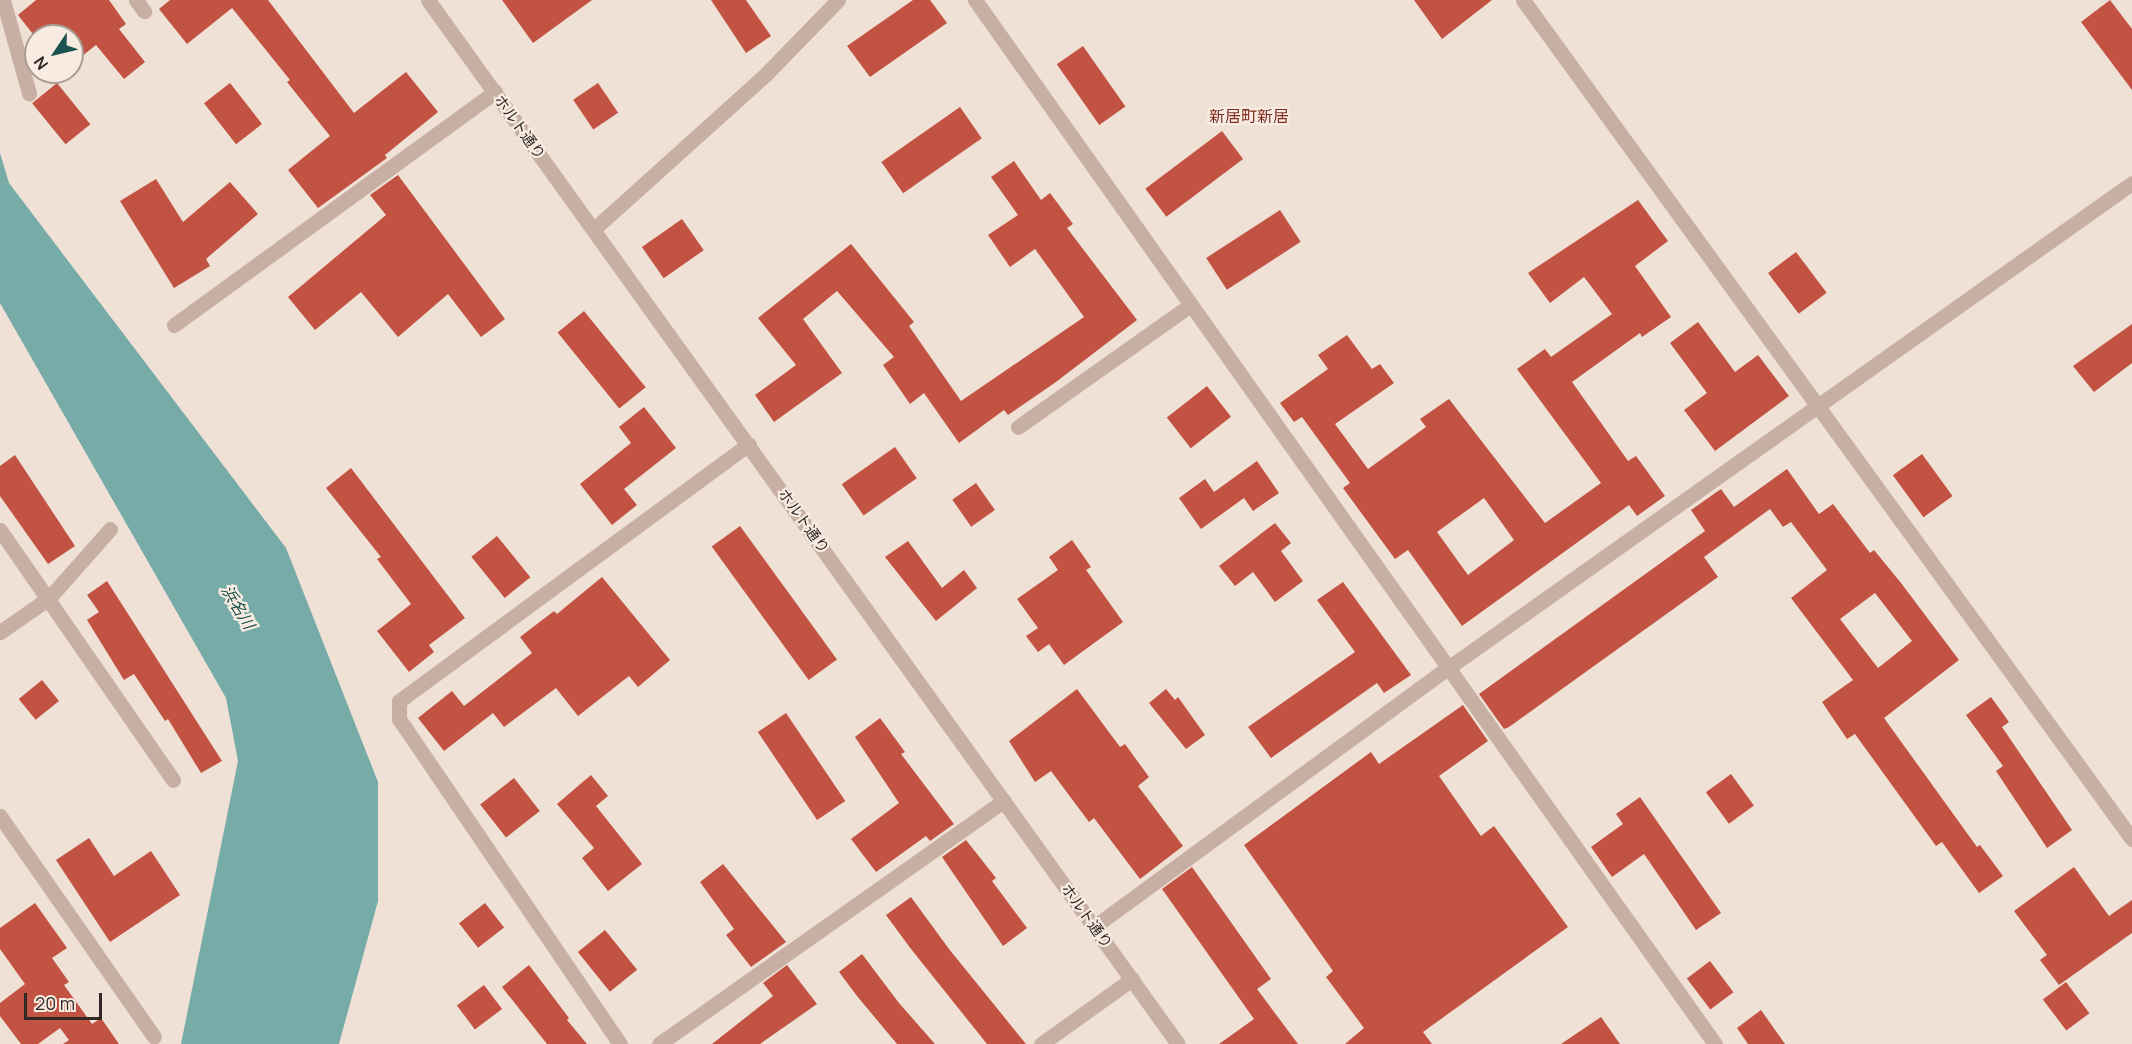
<!DOCTYPE html>
<meta charset="utf-8">
<style>
body{margin:0}
#map{position:relative;width:2132px;height:1044px;overflow:hidden;background:#f0e1d7;font-family:Manrope,"Noto Sans JP",sans-serif}
div>[style]{position:absolute}
.water>*{inset:0;background:#77aba8}
.building>*{inset:0;background:#c25342;transform-origin:0 0}
.service>*{height:15px;margin:-7.5px;padding:0 7.5px;transform-origin:7.5px;border-radius:7.5px;background:#c7b0a3}
.minor>*{height:15px;margin:-7.5px;padding:0 7.5px;transform-origin:7.5px;border-radius:7.5px;background:#c7b0a3}
.tertiary>*{height:15px;margin:-7.5px;padding:0 7.5px;transform-origin:7.5px;border-radius:7.5px;background:#c7b0a3}
span{translate:-50% -50%;white-space:nowrap;text-align:center;line-height:1.15;-webkit-text-stroke:4.5px #f8ece2;paint-order:stroke}
.street-label{font-size:15px;color:#322825}
.neighbourhood-label{font-size:16px;color:#7e2d21}
.water-label{font-size:16px;color:#1c524f;font-style:italic}
.north{position:absolute;left:24px;top:24px;width:60px;height:60px;box-sizing:border-box;background:#f8ece2;border:2px solid #a99e96;border-radius:50%;rotate:235deg;font-size:16px;font-weight:700;line-height:24px;text-align:center;color:#322825}
.north::after{content:'';display:block;margin:auto;width:21px;height:27px;background:#1c524f;clip-path:polygon(50% 0,100% 100%,50% 72%,0 100%)}
.scale{position:absolute;left:24px;top:993px;width:78px;height:27px;box-sizing:border-box;border:3px solid #322825;border-top:0;padding-left:8px;font-size:18px;line-height:21px;white-space:nowrap;color:#322825;-webkit-text-stroke:4px #f8ece2;paint-order:stroke}
</style>
<div id="map">
<div class="water">
<div style="clip-path:polygon(0 153px,9px 183px,286px 548px,378px 782px,378px 901px,339px 1044px,181px 1044px,238px 761px,226px 698px,0 303px)"></div>
</div>
<div class="building">
<div style="clip-path:polygon(36px 0,109px 0,126px 24px,119px 29px,145px 62px,124px 79px,96px 45px,72px 64px,72px 36px,36px 38px,18px 15px)"></div>
<div style="clip-path:polygon(170px 0,268px 0,354px 113px,406px 72px,438px 112px,385px 155px,387px 158px,318px 208px,288px 170px,330px 136px,287px 82px,290px 80px,232px 8px,187px 44px,159px 9px)"></div>
<div style="clip-path:polygon(502px 0,592px 0,533px 43px)"></div>
<div style="clip-path:polygon(711px 0,746px 0,771px 36px,746px 53px)"></div>
<div style="clip-path:polygon(913px 0,930px 0,947px 23px,870px 77px,847px 46px)"></div>
<div style="clip-path:polygon(1414px 0,1492px 0,1442px 39px)"></div>
<div style="clip-path:polygon(2110px 0,2132px 29px,2132px 90px,2081px 22px)"></div>
<div style="clip-path:polygon(36px 46px,36px 65px,28px 52px)"></div>
<div style="left:1083px;top:46px;width:74px;height:32px;rotate:55deg"></div>
<div style="clip-path:polygon(42px 72px,61px 72px,49px 81px)"></div>
<div style="left:57px;top:83px;width:53px;height:32px;rotate:51deg"></div>
<div style="left:230px;top:83px;width:52px;height:33px;rotate:52deg"></div>
<div style="left:598px;top:83px;width:36px;height:30px;rotate:56deg"></div>
<div style="left:960px;top:107px;width:38px;height:96px;rotate:55deg"></div>
<div style="left:1222px;top:131px;width:35px;height:96px;rotate:53deg"></div>
<div style="clip-path:polygon(1014px 161px,1041px 200px,1050px 193px,1073px 224px,1067px 228px,1137px 320px,1056px 382px,1008px 415px,1004px 410px,959px 443px,924px 393px,910px 404px,883px 365px,894px 357px,837px 291px,803px 319px,842px 373px,774px 422px,755px 395px,796px 365px,758px 318px,851px 244px,914px 322px,909px 326px,961px 401px,1084px 317px,1035px 249px,1010px 267px,988px 235px,1018px 215px,991px 177px)"></div>
<div style="clip-path:polygon(398px 175px,505px 319px,481px 337px,448px 294px,398px 337px,361px 292px,315px 330px,288px 297px,386px 215px,370px 195px)"></div>
<div style="clip-path:polygon(156px 179px,183px 222px,230px 182px,258px 214px,206px 259px,210px 266px,174px 288px,120px 201px)"></div>
<div style="clip-path:polygon(evenodd,1638px 200px,1668px 241px,1635px 266px,1671px 317px,1642px 337px,1640px 333px,1572px 382px,1628px 461px,1636px 456px,1665px 496px,1637px 516px,1629px 505px,1462px 626px,1408px 550px,1395px 559px,1343px 488px,1350px 483px,1302px 417px,1294px 422px,1280px 403px,1328px 369px,1318px 355px,1347px 335px,1372px 369px,1380px 364px,1394px 383px,1335px 424px,1368px 469px,1426px 427px,1420px 419px,1449px 399px,1545px 523px,1601px 483px,1517px 369px,1545px 349px,1551px 357px,1612px 314px,1584px 277px,1550px 303px,1528px 273px,1638px 200px,1484px 498px,1514px 540px,1468px 575px,1437px 532px,1484px 498px)"></div>
<div style="left:1280px;top:210px;width:38px;height:88px;rotate:57deg"></div>
<div style="left:682px;top:219px;width:38px;height:49px;rotate:55deg"></div>
<div style="left:1796px;top:252px;width:51px;height:35px;rotate:53deg"></div>
<div style="left:584px;top:311px;width:98px;height:34px;rotate:51deg"></div>
<div style="clip-path:polygon(1698px 322px,1735px 372px,1758px 355px,1789px 396px,1715px 451px,1684px 410px,1707px 393px,1670px 343px)"></div>
<div style="clip-path:polygon(2132px 324px,2132px 363px,2094px 392px,2073px 366px)"></div>
<div style="left:1207px;top:386px;width:39px;height:51px;rotate:52deg"></div>
<div style="clip-path:polygon(644px 407px,676px 448px,624px 489px,637px 505px,612px 525px,580px 484px,631px 443px,619px 427px)"></div>
<div style="left:895px;top:447px;width:38px;height:65px;rotate:55deg"></div>
<div style="left:1922px;top:454px;width:52px;height:36px;rotate:54deg"></div>
<div style="clip-path:polygon(15px 455px,75px 546px,48px 564px,0 496px,0 466px)"></div>
<div style="clip-path:polygon(1257px 461px,1279px 493px,1253px 511px,1244px 498px,1201px 529px,1179px 498px,1205px 479px,1214px 492px)"></div>
<div style="clip-path:polygon(351px 468px,465px 618px,429px 645px,434px 652px,409px 672px,377px 631px,411px 604px,377px 559px,381px 557px,326px 488px)"></div>
<div style="clip-path:polygon(evenodd,1787px 469px,1819px 514px,1833px 504px,1870px 553px,1874px 550px,1901px 583px,1959px 660px,1884px 718px,1977px 847px,1980px 845px,2003px 876px,1979px 893px,1942px 842px,1936px 846px,1855px 734px,1847px 739px,1822px 702px,1853px 680px,1791px 598px,1827px 570px,1791px 522px,1783px 527px,1770px 509px,1704px 557px,1718px 577px,1509px 727px,1504px 729px,1479px 694px,1705px 531px,1691px 510px,1721px 489px,1734px 507px,1787px 469px,1875px 593px,1912px 641px,1878px 668px,1840px 619px,1875px 593px)"></div>
<div style="left:976px;top:483px;width:33px;height:29px;rotate:55deg"></div>
<div style="clip-path:polygon(1275px 523px,1291px 543px,1281px 551px,1303px 581px,1275px 602px,1253px 572px,1235px 586px,1219px 566px)"></div>
<div style="left:740px;top:526px;width:165px;height:35px;rotate:54deg"></div>
<div style="left:497px;top:536px;width:53px;height:33px;rotate:51deg"></div>
<div style="clip-path:polygon(1072px 540px,1091px 567px,1086px 570px,1123px 622px,1064px 665px,1049px 644px,1038px 652px,1026px 636px,1038px 628px,1017px 599px,1058px 570px,1049px 557px)"></div>
<div style="clip-path:polygon(908px 541px,942px 588px,964px 570px,977px 588px,936px 621px,885px 557px)"></div>
<div style="clip-path:polygon(602px 577px,670px 660px,638px 687px,629px 676px,578px 716px,556px 688px,504px 727px,493px 713px,444px 751px,418px 718px,452px 691px,464px 706px,532px 653px,520px 637px,554px 611px,557px 614px)"></div>
<div style="clip-path:polygon(107px 581px,222px 761px,201px 773px,168px 719px,165px 721px,134px 674px,124px 680px,87px 620px,99px 612px,87px 595px)"></div>
<div style="clip-path:polygon(1343px 582px,1411px 675px,1384px 693px,1377px 683px,1271px 758px,1248px 727px,1355px 652px,1317px 600px)"></div>
<div style="left:42px;top:680px;width:27px;height:30px;rotate:51deg"></div>
<div style="clip-path:polygon(1077px 689px,1120px 747px,1125px 744px,1149px 777px,1138px 786px,1183px 846px,1140px 879px,1094px 818px,1089px 822px,1051px 771px,1035px 782px,1009px 741px)"></div>
<div style="clip-path:polygon(1166px 689px,1175px 700px,1178px 697px,1205px 735px,1186px 749px,1149px 703px)"></div>
<div style="clip-path:polygon(1991px 697px,2009px 722px,2002px 727px,2072px 830px,2047px 848px,1996px 771px,2003px 766px,1966px 715px)"></div>
<div style="clip-path:polygon(1463px 705px,1488px 741px,1439px 776px,1481px 836px,1494px 826px,1568px 927px,1423px 1032px,1432px 1044px,1345px 1044px,1364px 1028px,1326px 977px,1333px 971px,1244px 845px,1371px 752px,1379px 764px)"></div>
<div style="left:786px;top:713px;width:106px;height:34px;rotate:56deg"></div>
<div style="clip-path:polygon(880px 718px,905px 752px,901px 754px,954px 824px,930px 841px,926px 836px,876px 872px,851px 839px,899px 803px,855px 737px)"></div>
<div style="left:1731px;top:774px;width:39px;height:31px;rotate:54deg"></div>
<div style="clip-path:polygon(591px 775px,608px 796px,596px 806px,642px 864px,608px 891px,582px 858px,594px 848px,557px 804px)"></div>
<div style="left:514px;top:778px;width:42px;height:43px;rotate:52deg"></div>
<div style="clip-path:polygon(1640px 797px,1721px 913px,1696px 930px,1644px 854px,1612px 877px,1591px 847px,1623px 824px,1616px 814px)"></div>
<div style="clip-path:polygon(89px 838px,114px 876px,151px 851px,180px 895px,110px 942px,56px 860px)"></div>
<div style="clip-path:polygon(966px 840px,996px 878px,992px 881px,1027px 928px,1003px 946px,942px 857px)"></div>
<div style="clip-path:polygon(723px 864px,786px 942px,751px 967px,726px 935px,734px 929px,700px 882px)"></div>
<div style="clip-path:polygon(1192px 867px,1271px 979px,1257px 989px,1298px 1044px,1219px 1044px,1254px 1019px,1162px 889px)"></div>
<div style="clip-path:polygon(2074px 867px,2109px 916px,2132px 900px,2132px 933px,2059px 985px,2040px 960px,2047px 955px,2014px 911px)"></div>
<div style="clip-path:polygon(911px 897px,949px 949px,1026px 1044px,987px 1044px,911px 949px,886px 915px)"></div>
<div style="clip-path:polygon(35px 903px,67px 948px,52px 958px,69px 982px,64px 985px,92px 1024px,101px 1018px,119px 1044px,63px 1044px,69px 1040px,60px 1028px,38px 1044px,21px 1044px,0 1016px,0 1003px,25px 984px,0 949px,0 928px)"></div>
<div style="left:485px;top:903px;width:31px;height:33px;rotate:52deg"></div>
<div style="left:605px;top:930px;width:51px;height:35px;rotate:51deg"></div>
<div style="clip-path:polygon(862px 954px,899px 1003px,935px 1044px,897px 1044px,857px 996px,839px 972px)"></div>
<div style="left:1710px;top:961px;width:39px;height:29px;rotate:53deg"></div>
<div style="clip-path:polygon(529px 965px,569px 1018px,567px 1020px,587px 1044px,547px 1044px,502px 987px)"></div>
<div style="clip-path:polygon(787px 965px,817px 1004px,760px 1044px,712px 1044px,773px 996px,763px 983px)"></div>
<div style="left:2066px;top:982px;width:39px;height:29px;rotate:53deg"></div>
<div style="left:484px;top:985px;width:30px;height:34px;rotate:53deg"></div>
<div style="clip-path:polygon(1761px 1010px,1785px 1044px,1748px 1044px,1737px 1028px)"></div>
<div style="clip-path:polygon(1601px 1017px,1620px 1044px,1561px 1044px)"></div>
</div>
<div class="service">
<div style="left:0;top:530px;width:304px;rotate:55.3deg"></div>
<div style="left:0;top:816px;width:269px;rotate:55.1deg"></div>
</div>
<div class="minor">
<div style="left:3px;top:0;width:97px;rotate:74.4deg"></div>
<div style="left:136px;top:0;width:14px;rotate:54deg"></div>
<div style="left:975px;top:0;width:1280px;rotate:54.67deg"></div>
<div style="left:1523px;top:0;width:1037px;rotate:54.03deg"></div>
<div style="left:174px;top:325px;width:397px;rotate:-36deg"></div>
<div style="left:1018px;top:427px;width:211px;rotate:-35.3deg"></div>
<div style="left:1095px;top:926px;width:437px;rotate:-36.2deg"></div>
<div style="left:1448px;top:668px;width:838px;rotate:-35.34deg"></div>
<div style="left:620px;top:1044px;width:393px;rotate:-124.2deg"></div>
<div style="left:399px;top:719px;width:18px;rotate:-90deg"></div>
<div style="left:399px;top:701px;width:434px;rotate:-36.3deg"></div>
<div style="left:659px;top:1044px;width:422px;rotate:-35.2deg"></div>
<div style="left:1041px;top:1044px;width:112px;rotate:-35.5deg"></div>
</div>
<div class="tertiary">
<div style="left:428px;top:0;width:1285px;rotate:54.31deg"></div>
<div style="left:594px;top:229px;width:232px;rotate:-42deg"></div>
<div style="left:766px;top:74px;width:103px;rotate:-45.8deg"></div>
<div style="left:0;top:632px;width:60px;rotate:-34.8deg"></div>
<div style="left:49px;top:598px;width:92px;rotate:-48.5deg"></div>
</div>
<div class="street-label">
<span style="left:520px;top:127px;rotate:54deg">ホルト通り</span>
<span style="left:804px;top:521px;rotate:54deg">ホルト通り</span>
<span style="left:1087px;top:916px;rotate:54deg">ホルト通り</span>
</div>
<div class="neighbourhood-label">
<span style="left:1249px;top:116px">新居町新居</span>
</div>
<div class="water-label">
<span style="left:238px;top:607px;rotate:59deg">浜名川</span>
</div>
<div class="north">N</div>
<div class="scale">20 m</div>
</div>
